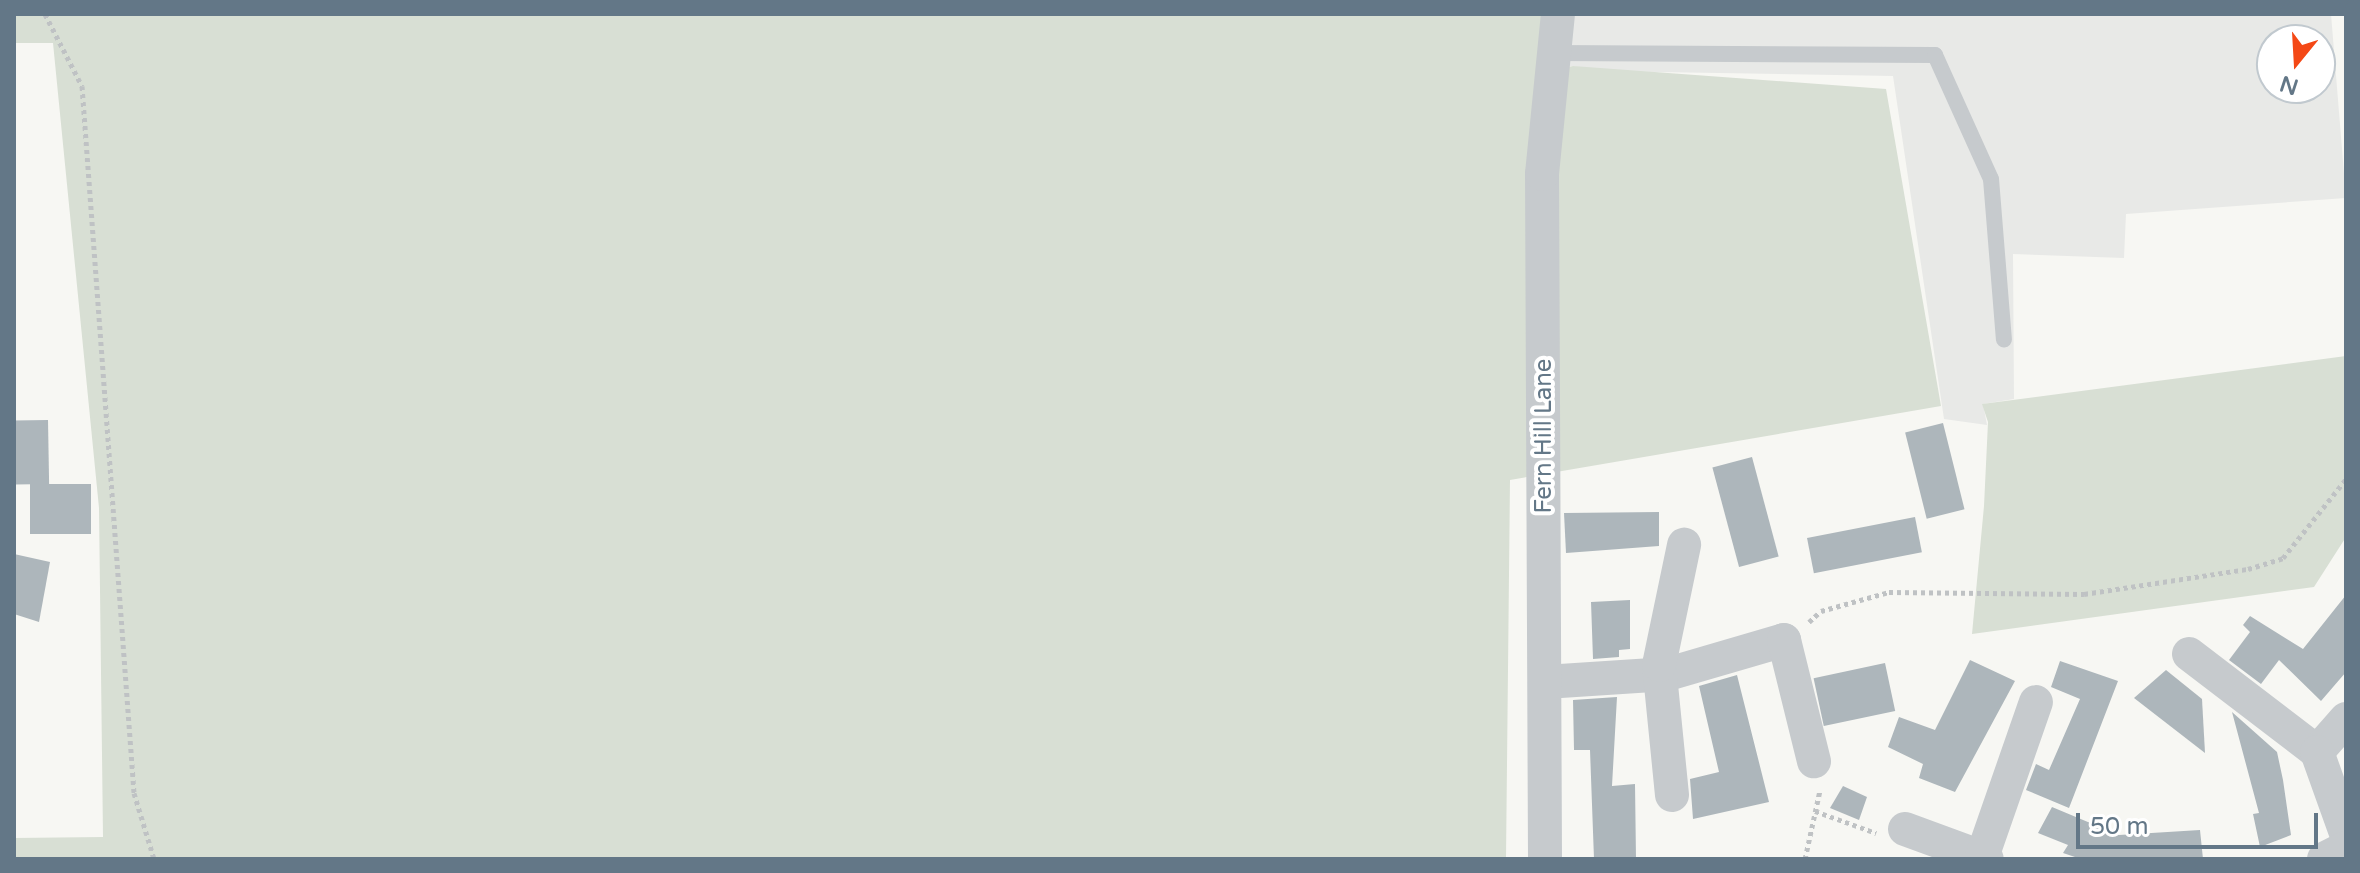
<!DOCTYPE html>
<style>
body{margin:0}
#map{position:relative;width:2360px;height:873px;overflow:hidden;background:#f7f7f3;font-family:"Varela Round",sans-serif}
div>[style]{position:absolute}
.built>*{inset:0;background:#e8e9e7}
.green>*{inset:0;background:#d8dfd4}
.building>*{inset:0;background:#adb6bb;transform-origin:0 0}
.path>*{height:5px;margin-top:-2.5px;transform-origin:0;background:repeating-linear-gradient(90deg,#bfc2c4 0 4px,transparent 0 8px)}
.service>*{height:16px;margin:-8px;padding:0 8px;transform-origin:8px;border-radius:8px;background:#c6cacd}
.minor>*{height:34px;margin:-17px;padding:0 17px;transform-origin:17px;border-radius:17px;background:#c6cacd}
span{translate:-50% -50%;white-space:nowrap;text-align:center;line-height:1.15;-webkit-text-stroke:8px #fff;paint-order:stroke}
.street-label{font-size:24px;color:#637787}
.frame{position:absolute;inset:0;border:16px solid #637787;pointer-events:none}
.north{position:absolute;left:2256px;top:24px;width:80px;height:80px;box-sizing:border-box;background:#fff;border:2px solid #c1c9cf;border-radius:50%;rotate:198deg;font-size:22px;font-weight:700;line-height:32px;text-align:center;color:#637787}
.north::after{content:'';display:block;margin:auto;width:28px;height:36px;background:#f44816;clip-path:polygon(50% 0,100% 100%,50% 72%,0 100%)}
.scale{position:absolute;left:2076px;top:813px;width:242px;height:36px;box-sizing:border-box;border:4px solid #637787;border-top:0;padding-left:10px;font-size:24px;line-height:28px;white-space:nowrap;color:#637787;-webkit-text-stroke:6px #fff;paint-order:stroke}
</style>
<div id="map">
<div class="built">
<div style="clip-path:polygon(evenodd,1559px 14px,2331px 14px,2346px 198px,2126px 214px,2124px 258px,2013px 254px,2014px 399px,1983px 404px,1987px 425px,1944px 419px,1893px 76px,1596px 71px,1573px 66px,1551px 72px,1559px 14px,2272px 40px,2320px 40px,2320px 88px,2272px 88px,2272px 40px)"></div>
</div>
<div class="green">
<div style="clip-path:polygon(14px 14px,1560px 14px,1551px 72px,1573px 66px,1886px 89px,1941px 406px,1510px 480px,1506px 859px,14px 859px,14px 838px,103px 837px,99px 508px,53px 43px,14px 43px)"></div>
<div style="clip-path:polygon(2346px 356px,2346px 537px,2314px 587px,1972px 634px,1984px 506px,1988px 422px,1982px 404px)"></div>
</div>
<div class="building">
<div style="left:48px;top:420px;width:64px;height:34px;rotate:89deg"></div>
<div style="left:1943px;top:423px;width:89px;height:39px;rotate:76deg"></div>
<div style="left:1752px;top:457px;width:103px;height:41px;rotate:75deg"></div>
<div style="left:91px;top:484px;width:50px;height:61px;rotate:90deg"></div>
<div style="clip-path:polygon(1659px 512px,1659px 546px,1566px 553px,1564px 513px)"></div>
<div style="left:1915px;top:517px;width:36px;height:110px;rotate:79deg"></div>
<div style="clip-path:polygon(14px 554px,50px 562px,39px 622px,14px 614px)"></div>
<div style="clip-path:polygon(2346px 595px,2346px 672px,2321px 701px,2279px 660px,2261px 684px,2229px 660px,2250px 632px,2243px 625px,2250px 616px,2303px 649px)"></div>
<div style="clip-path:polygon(1630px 600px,1630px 649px,1619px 650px,1619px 657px,1593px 659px,1591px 602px)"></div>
<div style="clip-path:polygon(1970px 660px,2015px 681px,1955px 792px,1919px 778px,1923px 764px,1888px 747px,1899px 717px,1935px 730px)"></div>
<div style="clip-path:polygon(2060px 661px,2118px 681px,2069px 808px,2026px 790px,2036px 764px,2049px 770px,2080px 699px,2051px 687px)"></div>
<div style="left:1885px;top:663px;width:49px;height:73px;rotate:78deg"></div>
<div style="clip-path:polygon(2166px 670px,2202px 699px,2205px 753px,2134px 698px)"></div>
<div style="clip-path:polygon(1737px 675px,1769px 802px,1693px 819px,1690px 779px,1719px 772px,1699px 686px)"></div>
<div style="clip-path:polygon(1617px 697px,1612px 786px,1635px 784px,1636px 859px,1594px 859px,1590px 750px,1574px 750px,1573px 700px)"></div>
<div style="clip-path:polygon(2232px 712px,2277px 752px,2283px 780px,2291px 835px,2260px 847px,2253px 814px,2259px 813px)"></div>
<div style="clip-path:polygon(1843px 786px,1867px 797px,1859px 820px,1830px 808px)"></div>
<div style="clip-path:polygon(2052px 807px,2119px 835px,2200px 830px,2203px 859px,2081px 859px,2063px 853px,2068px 845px,2038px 833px)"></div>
</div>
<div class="path">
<div style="left:45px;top:14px;width:81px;rotate:62.8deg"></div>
<div style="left:82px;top:86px;width:709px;rotate:85.79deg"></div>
<div style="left:134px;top:793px;width:69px;rotate:73.1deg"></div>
<div style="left:1809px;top:622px;width:16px;rotate:-43deg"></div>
<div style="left:1821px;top:611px;width:71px;rotate:-15.6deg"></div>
<div style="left:1889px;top:592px;width:195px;rotate:0.6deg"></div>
<div style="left:2084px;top:594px;width:166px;rotate:-8.7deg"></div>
<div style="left:2248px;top:569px;width:37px;rotate:-17deg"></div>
<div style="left:2283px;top:558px;width:101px;rotate:-51.4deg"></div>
<div style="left:1815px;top:811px;width:65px;rotate:19.8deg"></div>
<div style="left:1805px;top:859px;width:71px;rotate:-77.7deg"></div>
</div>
<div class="service">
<div style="left:1553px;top:53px;width:382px;rotate:0.3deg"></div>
<div style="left:1935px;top:55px;width:136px;rotate:65.7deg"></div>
<div style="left:1991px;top:179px;width:161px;rotate:85.4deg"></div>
</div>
<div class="minor">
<div style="left:2189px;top:654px;width:161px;rotate:37.4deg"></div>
<div style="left:1545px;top:682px;width:123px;rotate:-3.7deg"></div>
<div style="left:1668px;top:674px;width:121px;rotate:-16.3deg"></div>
<div style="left:1784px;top:640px;width:125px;rotate:76.1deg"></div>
<div style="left:2346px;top:719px;width:44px;rotate:131.3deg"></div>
<div style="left:2317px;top:752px;width:86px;rotate:70.3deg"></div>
<div style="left:1672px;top:795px;width:131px;rotate:-95.7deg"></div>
<div style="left:1659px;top:665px;width:123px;rotate:-78.2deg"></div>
<div style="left:1905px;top:829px;width:87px;rotate:20.1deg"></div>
<div style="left:1982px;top:857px;width:164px;rotate:-70.8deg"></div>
<div style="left:1545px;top:859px;width:685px;rotate:-90.25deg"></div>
<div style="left:1542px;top:174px;width:161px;rotate:-84.3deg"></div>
<div style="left:2324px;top:859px;width:25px;rotate:-27deg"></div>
</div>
<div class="street-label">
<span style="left:1544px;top:436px;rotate:-90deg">Fern Hill Lane</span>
</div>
<div class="frame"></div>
<div class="north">N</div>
<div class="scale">50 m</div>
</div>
